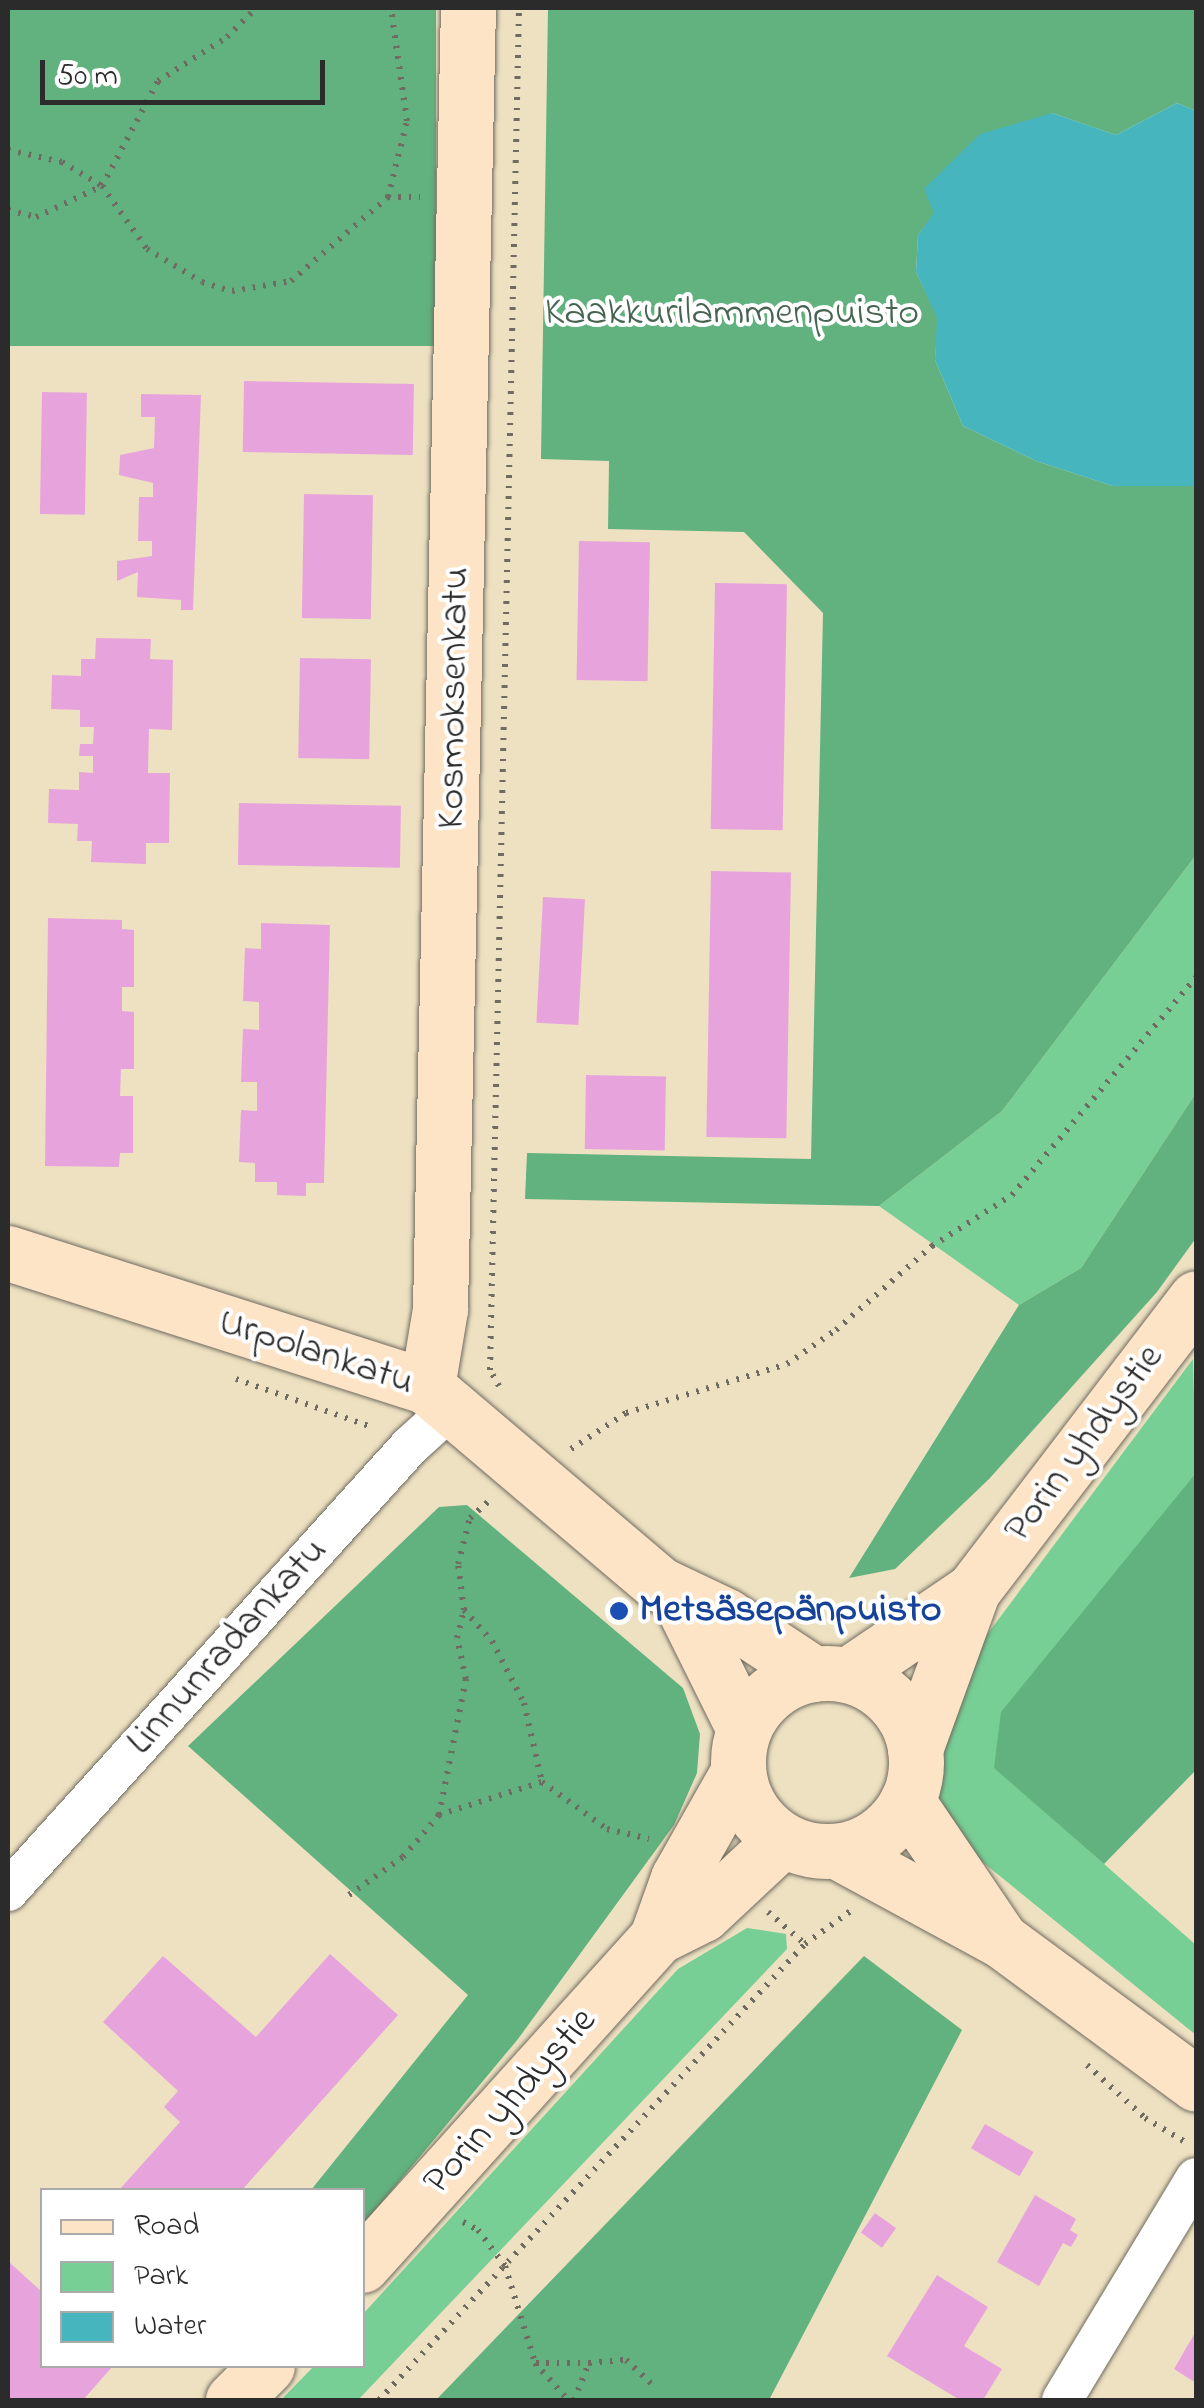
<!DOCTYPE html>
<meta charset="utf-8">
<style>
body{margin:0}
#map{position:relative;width:1204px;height:2408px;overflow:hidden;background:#eee1c1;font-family:"Indie Flower",sans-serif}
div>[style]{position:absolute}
.green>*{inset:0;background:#77cf95}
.forest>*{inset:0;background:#61b27e;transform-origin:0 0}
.water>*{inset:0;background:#46b5bd}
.building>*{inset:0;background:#e7a4dc;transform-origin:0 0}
.path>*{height:6px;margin-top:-3px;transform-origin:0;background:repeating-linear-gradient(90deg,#6f6b60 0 2.5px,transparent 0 10.5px)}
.roads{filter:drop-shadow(0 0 2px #6f6b60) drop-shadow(0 0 2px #6f6b60)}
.street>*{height:40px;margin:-20px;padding:0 20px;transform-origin:20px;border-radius:20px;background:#fff}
.secondary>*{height:55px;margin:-27.5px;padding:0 27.5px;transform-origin:27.5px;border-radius:27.5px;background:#fee4c6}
.secondary>.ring{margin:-27.5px;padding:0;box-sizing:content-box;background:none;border:55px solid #fee4c6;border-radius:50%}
.dots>*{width:28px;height:28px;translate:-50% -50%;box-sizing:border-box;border:5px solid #fff;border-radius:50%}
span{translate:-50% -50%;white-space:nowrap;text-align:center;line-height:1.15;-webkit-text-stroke:8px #fff;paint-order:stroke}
.park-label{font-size:40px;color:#466450}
.street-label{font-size:40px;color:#2b2b2b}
.transit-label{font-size:40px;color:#164399;font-weight:700}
.left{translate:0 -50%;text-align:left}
.frame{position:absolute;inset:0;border:10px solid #2b2b2b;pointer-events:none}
.legend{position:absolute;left:40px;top:2188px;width:325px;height:180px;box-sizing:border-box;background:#fff;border:2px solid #aaa;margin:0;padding:12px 18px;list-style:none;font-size:30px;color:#2b2b2b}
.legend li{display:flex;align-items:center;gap:20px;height:50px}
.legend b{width:50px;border:2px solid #aaa}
.scale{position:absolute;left:40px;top:60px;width:285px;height:45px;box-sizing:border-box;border:5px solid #2b2b2b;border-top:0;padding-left:12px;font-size:30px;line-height:35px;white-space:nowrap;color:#2b2b2b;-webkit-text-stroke:8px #fff;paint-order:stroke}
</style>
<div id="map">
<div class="green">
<div style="clip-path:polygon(1196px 855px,1196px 1093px,1081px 1268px,1019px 1305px,879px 1206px,1002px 1111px)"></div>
<div style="clip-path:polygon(1193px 1359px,1196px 1473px,994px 1767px,1196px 1945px,1196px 2035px,959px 1843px,934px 1789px,947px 1715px,983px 1640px)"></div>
<div style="clip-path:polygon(747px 1928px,786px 1934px,787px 1949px,358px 2400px,281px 2400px,314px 2366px,362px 2366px,363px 2314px,678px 1969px)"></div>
</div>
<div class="forest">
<div style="left:8px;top:8px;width:428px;height:338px"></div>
<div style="clip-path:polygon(548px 8px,1196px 8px,1196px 111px,1177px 103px,1116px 135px,1052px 113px,935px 213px,918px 235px,916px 272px,938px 318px,935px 360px,963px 426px,1036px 461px,1113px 486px,1196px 486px,1196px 855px,1002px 1111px,879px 1206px,525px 1199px,527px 1153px,811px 1159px,823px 613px,744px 532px,608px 529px,609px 461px,541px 459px)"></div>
<div style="clip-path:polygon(1196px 1093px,1196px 1238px,1157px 1292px,989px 1479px,895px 1569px,849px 1578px,1019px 1305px,1081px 1268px)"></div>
<div style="clip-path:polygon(1196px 1473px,1196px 1770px,1104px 1864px,994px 1768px,1001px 1712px)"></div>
<div style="clip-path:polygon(467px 1505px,683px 1688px,700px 1734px,697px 1773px,674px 1825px,518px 2039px,363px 2225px,362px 2190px,311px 2190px,468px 1995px,188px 1746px,439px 1507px)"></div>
<div style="clip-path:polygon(864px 1956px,962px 2030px,769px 2400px,436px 2400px)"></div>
</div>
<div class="water">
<div style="clip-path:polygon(1177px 103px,1196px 111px,1196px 486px,1113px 486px,1036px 461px,963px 426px,935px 360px,937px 318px,916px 272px,918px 235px,934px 213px,924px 189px,980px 134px,1052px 113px,1116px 135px)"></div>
</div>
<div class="building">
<div style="left:244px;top:381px;width:170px;height:71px;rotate:1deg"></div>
<div style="left:42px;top:392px;width:45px;height:122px;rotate:1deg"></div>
<div style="clip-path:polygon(141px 394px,201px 395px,193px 610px,181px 610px,181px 600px,137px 597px,138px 572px,117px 581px,117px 561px,152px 556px,152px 541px,138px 541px,139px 497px,153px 497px,153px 483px,119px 475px,120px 455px,154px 448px,155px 417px,141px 417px)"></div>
<div style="left:304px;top:494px;width:69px;height:124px;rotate:1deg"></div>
<div style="left:579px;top:541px;width:71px;height:139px;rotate:1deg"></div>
<div style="left:715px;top:583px;width:72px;height:246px;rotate:1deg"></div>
<div style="clip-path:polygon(96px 638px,151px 639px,150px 659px,173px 660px,172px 730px,149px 729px,148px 773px,170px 773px,169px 843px,146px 843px,146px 864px,91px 862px,92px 841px,77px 841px,78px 824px,48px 823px,49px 789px,79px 790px,79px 772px,93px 773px,93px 756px,79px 756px,80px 744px,93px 744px,94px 727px,80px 727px,80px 710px,51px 709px,52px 675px,81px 676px,81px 659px,95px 659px)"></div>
<div style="left:300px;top:658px;width:71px;height:100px;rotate:1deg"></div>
<div style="left:239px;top:803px;width:162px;height:62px;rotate:1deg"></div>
<div style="left:711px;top:871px;width:80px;height:266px;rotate:1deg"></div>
<div style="left:543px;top:897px;width:42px;height:126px;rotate:3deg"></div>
<div style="clip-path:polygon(48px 918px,122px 920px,122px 929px,134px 930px,134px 987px,122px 987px,122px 1011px,134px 1012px,134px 1069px,121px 1069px,120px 1096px,133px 1096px,133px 1153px,120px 1153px,119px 1167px,45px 1166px)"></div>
<div style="clip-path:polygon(261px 923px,330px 925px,324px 1183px,306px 1183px,306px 1196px,277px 1195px,277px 1182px,255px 1182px,255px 1163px,239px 1162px,241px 1110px,257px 1111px,257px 1082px,241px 1082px,243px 1029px,259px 1030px,259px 1002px,243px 1001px,245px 948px,261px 949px)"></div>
<div style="left:586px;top:1075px;width:80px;height:74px;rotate:1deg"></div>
<div style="clip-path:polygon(330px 1954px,398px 2015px,242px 2190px,119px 2190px,180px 2122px,164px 2107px,178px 2091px,103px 2022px,163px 1956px,256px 2037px)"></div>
<div style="left:985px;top:2124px;width:56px;height:28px;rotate:30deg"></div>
<div style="clip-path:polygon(1035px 2195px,1076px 2219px,1070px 2230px,1078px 2235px,1071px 2247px,1063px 2243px,1039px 2286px,997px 2262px)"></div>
<div style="left:875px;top:2213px;width:26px;height:24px;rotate:36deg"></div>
<div style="clip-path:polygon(8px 2261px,42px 2292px,42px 2366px,113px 2366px,83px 2400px,8px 2400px)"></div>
<div style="clip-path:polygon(937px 2275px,988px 2307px,964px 2346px,1002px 2369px,983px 2400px,960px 2400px,887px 2356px)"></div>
<div style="clip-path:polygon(1196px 2331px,1196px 2383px,1174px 2369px)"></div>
</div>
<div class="path">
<div style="left:8px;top:150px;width:55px;rotate:12.5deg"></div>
<div style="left:62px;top:162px;width:47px;rotate:31deg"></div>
<div style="left:102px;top:186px;width:77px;rotate:54.5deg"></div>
<div style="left:147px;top:249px;width:64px;rotate:31deg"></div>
<div style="left:202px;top:282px;width:31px;rotate:17deg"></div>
<div style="left:232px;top:291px;width:60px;rotate:-9.6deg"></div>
<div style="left:291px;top:281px;width:128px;rotate:-40.9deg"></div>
<div style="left:388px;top:197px;width:32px"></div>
<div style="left:388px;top:197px;width:78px;rotate:-76deg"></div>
<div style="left:407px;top:121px;width:114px;rotate:-98.1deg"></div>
<div style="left:8px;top:210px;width:29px;rotate:14deg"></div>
<div style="left:36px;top:217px;width:73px;rotate:-25.2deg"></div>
<div style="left:102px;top:186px;width:119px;rotate:-61.9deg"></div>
<div style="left:158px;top:81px;width:82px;rotate:-32.5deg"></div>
<div style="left:227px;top:37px;width:41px;rotate:-45deg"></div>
<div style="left:236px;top:1379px;width:146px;rotate:19.5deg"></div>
<div style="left:499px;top:1386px;width:18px;rotate:-119deg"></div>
<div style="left:490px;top:1370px;width:1362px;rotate:-88.78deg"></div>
<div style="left:571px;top:1449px;width:66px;rotate:-33.2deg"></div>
<div style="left:626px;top:1413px;width:168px;rotate:-16.9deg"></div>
<div style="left:787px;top:1364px;width:60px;rotate:-34.8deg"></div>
<div style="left:836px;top:1330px;width:128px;rotate:-41.2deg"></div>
<div style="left:932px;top:1246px;width:95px;rotate:-32.5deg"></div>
<div style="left:1012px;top:1195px;width:285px;rotate:-49.8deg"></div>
<div style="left:464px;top:1610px;width:42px;rotate:47.9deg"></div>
<div style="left:492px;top:1641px;width:70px;rotate:62.7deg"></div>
<div style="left:524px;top:1703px;width:81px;rotate:77.2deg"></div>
<div style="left:542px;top:1782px;width:80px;rotate:35.9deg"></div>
<div style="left:607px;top:1829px;width:43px;rotate:13.4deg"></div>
<div style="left:439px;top:1815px;width:139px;rotate:-78.8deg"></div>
<div style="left:466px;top:1679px;width:42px;rotate:-102.4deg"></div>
<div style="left:457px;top:1638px;width:29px;rotate:-76deg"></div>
<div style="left:464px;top:1610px;width:46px;rotate:-97.4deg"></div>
<div style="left:458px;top:1564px;width:48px;rotate:-75.4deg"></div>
<div style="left:470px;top:1518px;width:30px;rotate:-42deg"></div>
<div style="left:349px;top:1895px;width:66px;rotate:-35.1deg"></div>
<div style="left:403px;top:1857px;width:55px;rotate:-49.4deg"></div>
<div style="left:439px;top:1815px;width:108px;rotate:-17.8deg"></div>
<div style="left:768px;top:1912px;width:49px;rotate:40.9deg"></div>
<div style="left:1087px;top:2065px;width:79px;rotate:42.4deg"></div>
<div style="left:1145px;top:2118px;width:49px;rotate:30.8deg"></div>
<div style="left:463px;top:2222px;width:17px;rotate:28deg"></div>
<div style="left:478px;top:2230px;width:45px;rotate:53.1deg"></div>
<div style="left:505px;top:2266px;width:102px;rotate:72.8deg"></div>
<div style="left:535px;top:2363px;width:50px;rotate:48.3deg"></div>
<div style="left:536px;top:2363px;width:53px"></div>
<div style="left:379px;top:2400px;width:624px;rotate:-46.95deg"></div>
<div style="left:805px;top:1944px;width:58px;rotate:-35.9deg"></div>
<div style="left:574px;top:2400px;width:40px;rotate:-68deg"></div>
<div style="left:589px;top:2363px;width:37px;rotate:-5deg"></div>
<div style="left:626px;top:2360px;width:37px;rotate:43deg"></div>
</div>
<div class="roads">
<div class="street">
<div style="left:8px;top:1891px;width:600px;rotate:-47.91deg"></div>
<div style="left:410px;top:1446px;width:58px;rotate:-42.2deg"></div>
<div style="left:1062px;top:2400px;width:259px;rotate:-58.9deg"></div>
</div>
<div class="secondary">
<div style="left:8px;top:1253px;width:440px;rotate:17.7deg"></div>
<div style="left:427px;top:1387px;width:304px;rotate:40.3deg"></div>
<div style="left:659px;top:1584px;width:74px;rotate:25.5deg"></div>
<div style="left:726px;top:1616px;width:105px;rotate:33.4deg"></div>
<div style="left:427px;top:1387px;width:79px;rotate:-80.5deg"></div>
<div style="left:440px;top:1309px;width:1301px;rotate:-88.77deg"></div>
<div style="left:679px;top:1598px;width:146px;rotate:63.6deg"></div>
<div class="ring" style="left:738px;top:1673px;width:123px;height:123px"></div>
<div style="left:848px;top:1675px;width:151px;rotate:-34.2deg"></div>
<div style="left:915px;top:1749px;width:169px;rotate:-70deg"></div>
<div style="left:973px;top:1590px;width:367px;rotate:-52.6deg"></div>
<div style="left:907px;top:1801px;width:168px;rotate:55.9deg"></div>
<div style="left:837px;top:1851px;width:187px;rotate:28.5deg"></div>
<div style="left:1001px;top:1940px;width:242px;rotate:36.4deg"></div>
<div style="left:657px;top:1937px;width:51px;rotate:-26.6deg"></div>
<div style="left:703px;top:1914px;width:108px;rotate:-43.1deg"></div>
<div style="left:362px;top:2265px;width:441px;rotate:-48deg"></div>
<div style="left:657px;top:1937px;width:63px;rotate:-70.4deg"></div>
<div style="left:678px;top:1878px;width:122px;rotate:-60.5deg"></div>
<div style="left:233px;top:2400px;width:48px;rotate:-45deg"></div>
</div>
</div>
<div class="dots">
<div style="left:619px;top:1611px;background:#1a4fb4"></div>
</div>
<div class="park-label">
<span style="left:732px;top:314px">Kaakkurilammenpuisto</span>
</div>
<div class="street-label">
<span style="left:455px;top:698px;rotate:-89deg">Kosmoksenkatu</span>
<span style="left:316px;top:1353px;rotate:18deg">Urpolankatu</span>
<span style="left:1085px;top:1444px;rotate:-53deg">Porin yhdystie</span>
<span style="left:228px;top:1647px;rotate:-48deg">Linnunradankatu</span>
<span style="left:511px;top:2102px;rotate:-48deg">Porin yhdystie</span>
</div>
<div class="transit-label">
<span class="left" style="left:639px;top:1611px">Metsäsepänpuisto</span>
</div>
<div class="frame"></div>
<ul class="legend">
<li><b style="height:12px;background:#fee4c6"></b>Road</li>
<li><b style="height:28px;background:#77cf95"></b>Park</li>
<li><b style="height:28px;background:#46b5bd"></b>Water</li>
</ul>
<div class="scale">50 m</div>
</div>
